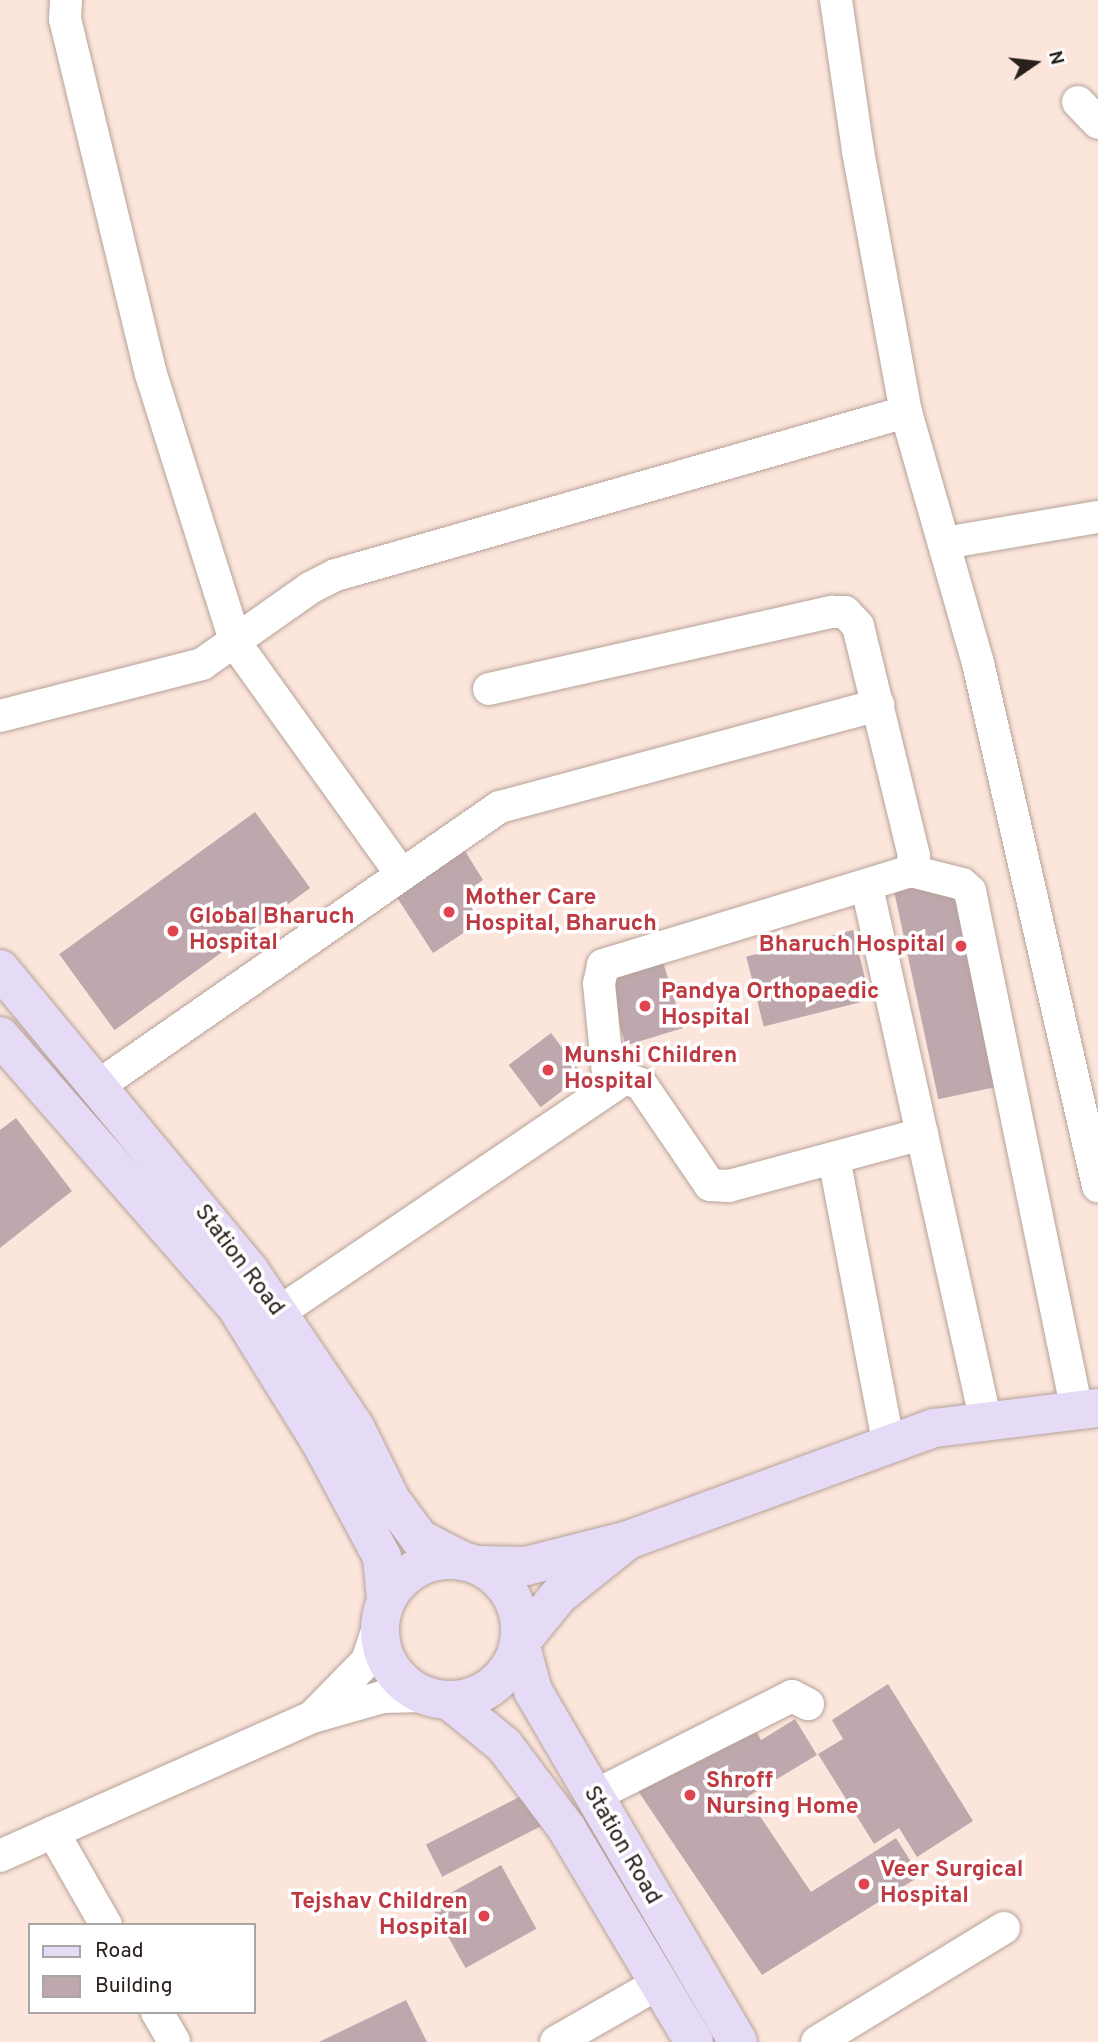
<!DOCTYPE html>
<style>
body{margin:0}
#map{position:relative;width:1098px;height:2042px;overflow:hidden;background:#fce6dc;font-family:Overpass,sans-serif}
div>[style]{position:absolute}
.building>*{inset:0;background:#bea8ae;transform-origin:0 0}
.roads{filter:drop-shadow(0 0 2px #b6a298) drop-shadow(0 0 2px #b6a298)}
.minor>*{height:32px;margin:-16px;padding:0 16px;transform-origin:16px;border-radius:16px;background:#fff}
.major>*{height:38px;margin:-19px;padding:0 19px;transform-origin:19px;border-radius:19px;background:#e5dbf6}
.major>.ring{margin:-19px;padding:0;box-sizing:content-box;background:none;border:38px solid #e5dbf6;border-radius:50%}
.dots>*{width:19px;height:19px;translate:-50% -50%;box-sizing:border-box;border:4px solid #fff;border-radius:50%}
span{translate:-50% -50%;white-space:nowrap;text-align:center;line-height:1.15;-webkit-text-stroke:7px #fff;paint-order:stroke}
.health-label{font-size:23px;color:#be3a42;font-weight:700}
.left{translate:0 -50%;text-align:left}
.right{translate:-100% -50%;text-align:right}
.street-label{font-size:23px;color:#28201c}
.legend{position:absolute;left:28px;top:1923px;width:228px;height:91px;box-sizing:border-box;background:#fff;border:2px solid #a9a6a4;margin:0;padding:9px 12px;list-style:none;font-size:21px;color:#28201c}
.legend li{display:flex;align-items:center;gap:14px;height:35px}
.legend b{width:35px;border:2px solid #a9a6a4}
.north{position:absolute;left:1000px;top:28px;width:70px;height:70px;-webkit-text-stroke:5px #fff;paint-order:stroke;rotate:76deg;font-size:19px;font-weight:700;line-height:28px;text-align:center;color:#28201c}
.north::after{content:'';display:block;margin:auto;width:24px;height:32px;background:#28201c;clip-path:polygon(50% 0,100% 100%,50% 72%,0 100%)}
</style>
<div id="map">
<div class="building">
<div style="left:255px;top:812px;width:94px;height:242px;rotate:54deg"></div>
<div style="clip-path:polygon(465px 851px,483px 880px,464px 893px,482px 921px,433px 953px,396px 896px)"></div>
<div style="left:963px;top:869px;width:220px;height:72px;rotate:78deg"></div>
<div style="left:853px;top:930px;width:72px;height:110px;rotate:76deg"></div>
<div style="left:663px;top:962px;width:69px;height:60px;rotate:73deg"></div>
<div style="left:551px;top:1033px;width:53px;height:53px;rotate:53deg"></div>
<div style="clip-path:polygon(16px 1118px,72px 1191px,0 1248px,0 1130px)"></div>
<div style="clip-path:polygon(888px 1684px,973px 1821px,917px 1857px,899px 1828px,874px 1844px,818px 1754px,843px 1739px,832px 1720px)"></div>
<div style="clip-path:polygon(795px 1719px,817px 1755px,747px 1797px,811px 1892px,896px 1838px,920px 1876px,762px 1975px,636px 1788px,753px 1725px,761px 1740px)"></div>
<div style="left:531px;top:1791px;width:36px;height:118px;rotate:63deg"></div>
<div style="left:501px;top:1865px;width:73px;height:81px;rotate:61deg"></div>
<div style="clip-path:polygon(406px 2000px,427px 2042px,319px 2042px)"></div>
</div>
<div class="roads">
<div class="minor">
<div style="left:66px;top:0;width:19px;rotate:93deg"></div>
<div style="left:65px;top:19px;width:365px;rotate:76.4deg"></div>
<div style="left:151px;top:374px;width:283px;rotate:72.5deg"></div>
<div style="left:236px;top:644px;width:283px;rotate:54.3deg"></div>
<div style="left:836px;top:0;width:153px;rotate:81.7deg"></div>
<div style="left:858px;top:151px;width:265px;rotate:79.6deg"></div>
<div style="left:906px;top:412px;width:261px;rotate:74deg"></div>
<div style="left:978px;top:663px;width:537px;rotate:77.08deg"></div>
<div style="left:1078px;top:102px;width:29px;rotate:46deg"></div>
<div style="left:944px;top:543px;width:156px;rotate:-9.6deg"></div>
<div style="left:489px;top:689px;width:352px;rotate:-12.7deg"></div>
<div style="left:832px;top:612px;width:13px"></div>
<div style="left:845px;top:612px;width:19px;rotate:47deg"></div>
<div style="left:858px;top:626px;width:237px;rotate:76.3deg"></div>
<div style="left:914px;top:856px;width:15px;rotate:101deg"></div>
<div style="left:911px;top:871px;width:322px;rotate:163deg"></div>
<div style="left:603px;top:965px;width:19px;rotate:102deg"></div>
<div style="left:599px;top:984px;width:101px;rotate:84.3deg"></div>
<div style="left:0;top:716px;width:209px;rotate:-14.4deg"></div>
<div style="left:202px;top:664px;width:132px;rotate:-35.1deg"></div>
<div style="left:310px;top:588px;width:29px;rotate:-27deg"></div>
<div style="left:336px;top:575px;width:593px;rotate:-15.96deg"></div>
<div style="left:911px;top:871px;width:53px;rotate:14.3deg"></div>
<div style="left:962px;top:884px;width:11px;rotate:41deg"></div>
<div style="left:970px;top:891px;width:531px;rotate:78.37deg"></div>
<div style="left:867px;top:887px;width:548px;rotate:77.46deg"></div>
<div style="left:98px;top:1086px;width:489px;rotate:-34.8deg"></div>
<div style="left:500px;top:807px;width:392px;rotate:-15.1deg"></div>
<div style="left:834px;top:1158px;width:292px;rotate:79.2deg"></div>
<div style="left:278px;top:1313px;width:419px;rotate:-34.1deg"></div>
<div style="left:625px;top:1078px;width:17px;rotate:21deg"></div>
<div style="left:641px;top:1084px;width:122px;rotate:55.7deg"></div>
<div style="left:710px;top:1185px;width:19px;rotate:3deg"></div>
<div style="left:729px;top:1186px;width:200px;rotate:-15.1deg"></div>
<div style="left:380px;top:1622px;width:41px;rotate:108.4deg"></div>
<div style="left:367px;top:1661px;width:78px;rotate:134.5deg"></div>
<div style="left:312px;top:1717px;width:73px;rotate:-15.9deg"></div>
<div style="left:382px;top:1697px;width:44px;rotate:-1.3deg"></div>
<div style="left:592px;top:1797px;width:224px;rotate:-26.8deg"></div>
<div style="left:792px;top:1696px;width:18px;rotate:27deg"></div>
<div style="left:53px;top:1832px;width:107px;rotate:60.3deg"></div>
<div style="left:0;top:1856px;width:342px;rotate:-24deg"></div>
<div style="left:157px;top:2012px;width:34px;rotate:60deg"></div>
<div style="left:556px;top:2042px;width:119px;rotate:-29.8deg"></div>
<div style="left:817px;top:2042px;width:219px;rotate:-31.4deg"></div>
</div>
<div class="major">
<div style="left:0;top:969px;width:391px;rotate:50.4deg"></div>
<div style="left:249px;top:1270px;width:189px;rotate:56deg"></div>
<div style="left:355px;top:1427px;width:81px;rotate:63.7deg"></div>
<div style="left:391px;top:1500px;width:49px;rotate:53.4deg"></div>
<div style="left:420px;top:1539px;width:44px;rotate:27.1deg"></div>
<div style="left:0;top:1036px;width:361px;rotate:48.9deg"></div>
<div style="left:237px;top:1308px;width:159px;rotate:58.1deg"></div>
<div style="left:321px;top:1443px;width:129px;rotate:61.8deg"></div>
<div style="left:382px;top:1557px;width:43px;rotate:84.7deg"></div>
<div style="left:628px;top:1540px;width:326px;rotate:-20.1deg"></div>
<div style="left:934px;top:1428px;width:165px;rotate:-7deg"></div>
<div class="ring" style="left:380px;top:1560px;width:102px;height:102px"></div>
<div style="left:481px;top:1565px;width:45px;rotate:1.3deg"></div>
<div style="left:526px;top:1566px;width:105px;rotate:-14.3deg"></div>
<div style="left:628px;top:1540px;width:88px;rotate:141.4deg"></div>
<div style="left:559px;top:1595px;width:62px;rotate:129.1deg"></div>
<div style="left:520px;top:1643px;width:50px;rotate:74.8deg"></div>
<div style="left:533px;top:1691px;width:406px;rotate:59.7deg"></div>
<div style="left:450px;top:1701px;width:70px;rotate:39.2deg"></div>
<div style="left:504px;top:1745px;width:105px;rotate:53.1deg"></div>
<div style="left:567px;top:1829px;width:248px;rotate:59.2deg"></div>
</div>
</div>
<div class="dots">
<div style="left:449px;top:912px;background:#e0444e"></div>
<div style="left:173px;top:931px;background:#e0444e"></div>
<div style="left:961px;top:946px;background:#e0444e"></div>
<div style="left:645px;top:1006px;background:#e0444e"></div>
<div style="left:548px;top:1070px;background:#e0444e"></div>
<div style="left:690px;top:1795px;background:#e0444e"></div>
<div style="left:864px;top:1884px;background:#e0444e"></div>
<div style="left:484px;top:1916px;background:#e0444e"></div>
</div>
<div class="health-label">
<span class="left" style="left:465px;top:912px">Mother Care<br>Hospital, Bharuch</span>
<span class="left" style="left:189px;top:931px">Global Bharuch<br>Hospital</span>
<span class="right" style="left:945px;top:946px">Bharuch Hospital</span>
<span class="left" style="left:661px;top:1006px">Pandya Orthopaedic<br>Hospital</span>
<span class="left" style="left:564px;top:1070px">Munshi Children<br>Hospital</span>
<span class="left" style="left:706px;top:1795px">Shroff<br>Nursing Home</span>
<span class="left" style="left:880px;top:1884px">Veer Surgical<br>Hospital</span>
<span class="right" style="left:468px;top:1916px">Tejshav Children<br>Hospital</span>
</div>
<div class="street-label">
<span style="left:238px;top:1261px;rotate:53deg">Station Road</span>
<span style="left:621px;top:1846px;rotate:60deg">Station Road</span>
</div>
<ul class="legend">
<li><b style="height:9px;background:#e5dbf6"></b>Road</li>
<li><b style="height:19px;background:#bea8ae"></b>Building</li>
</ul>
<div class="north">N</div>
</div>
